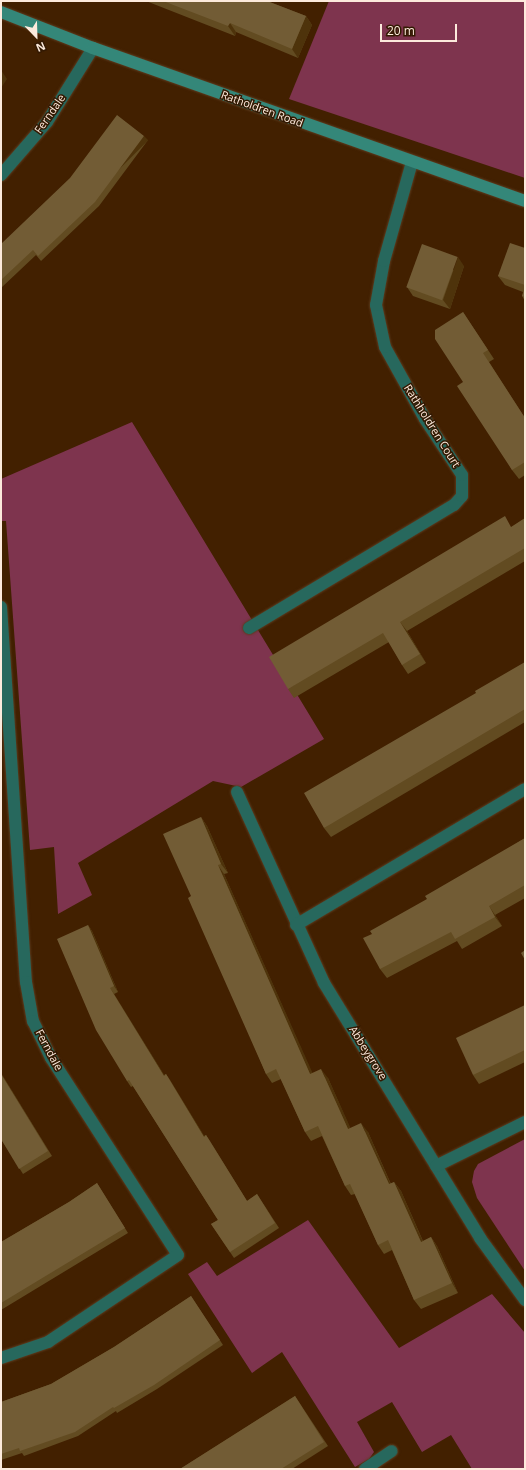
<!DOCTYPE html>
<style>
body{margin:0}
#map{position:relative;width:526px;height:1470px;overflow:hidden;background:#422000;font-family:"Open Sans",sans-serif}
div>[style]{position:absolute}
.green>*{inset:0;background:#7e344e}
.roads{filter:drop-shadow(0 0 1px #5c3c1f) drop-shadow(0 0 1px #5c3c1f)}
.street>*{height:12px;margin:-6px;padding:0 6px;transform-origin:6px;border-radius:6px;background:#27685d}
.secondary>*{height:12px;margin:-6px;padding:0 6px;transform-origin:6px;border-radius:6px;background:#348779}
.wall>*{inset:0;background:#624b21}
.shaded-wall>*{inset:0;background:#4e330b;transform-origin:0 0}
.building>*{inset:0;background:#725c35;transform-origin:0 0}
span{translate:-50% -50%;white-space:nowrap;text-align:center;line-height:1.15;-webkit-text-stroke:3px #331902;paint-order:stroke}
.street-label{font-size:11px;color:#fceadc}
.frame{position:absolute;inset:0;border:2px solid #fceadc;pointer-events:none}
.north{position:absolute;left:16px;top:16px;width:40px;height:40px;-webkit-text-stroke:3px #331902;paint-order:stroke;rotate:157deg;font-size:11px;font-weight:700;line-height:16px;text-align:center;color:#fceadc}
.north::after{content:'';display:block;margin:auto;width:14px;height:18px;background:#fceadc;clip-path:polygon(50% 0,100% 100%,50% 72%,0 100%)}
.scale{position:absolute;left:380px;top:24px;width:77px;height:18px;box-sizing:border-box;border:2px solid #fceadc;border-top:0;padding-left:5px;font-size:12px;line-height:14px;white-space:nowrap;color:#fceadc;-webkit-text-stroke:3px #331902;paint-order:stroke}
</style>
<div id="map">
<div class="green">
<div style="clip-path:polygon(329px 1px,525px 1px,525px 178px,289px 99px)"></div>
<div style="clip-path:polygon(132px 422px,324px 739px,241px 787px,213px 781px,78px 863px,92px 895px,58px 914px,54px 847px,30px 850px,6px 521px,1px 521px,1px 479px)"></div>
<div style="clip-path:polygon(525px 1139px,525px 1271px,477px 1198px,472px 1182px,474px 1171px,478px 1164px)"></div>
<div style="clip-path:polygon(308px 1220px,399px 1348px,492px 1294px,525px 1333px,525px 1469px,472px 1469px,451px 1435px,422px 1452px,392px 1402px,357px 1422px,374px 1452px,369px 1459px,355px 1467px,282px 1352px,252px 1373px,188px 1274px,207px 1262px,217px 1276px)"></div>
</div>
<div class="roads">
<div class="street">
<div style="left:1px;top:175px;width:70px;rotate:-49deg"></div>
<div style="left:47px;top:122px;width:87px;rotate:-58.1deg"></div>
<div style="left:1px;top:607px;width:376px;rotate:86.2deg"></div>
<div style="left:26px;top:982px;width:40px;rotate:80deg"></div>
<div style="left:33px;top:1021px;width:41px;rotate:64.1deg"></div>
<div style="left:51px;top:1058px;width:234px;rotate:57.2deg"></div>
<div style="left:178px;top:1255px;width:156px;rotate:146.2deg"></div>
<div style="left:48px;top:1342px;width:50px;rotate:161.2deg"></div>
<div style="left:249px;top:628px;width:239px;rotate:-31deg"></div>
<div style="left:454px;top:505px;width:12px;rotate:-48deg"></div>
<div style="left:462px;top:496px;width:21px;rotate:-90deg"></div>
<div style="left:462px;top:475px;width:67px;rotate:-123.5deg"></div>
<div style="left:425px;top:419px;width:82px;rotate:-119.1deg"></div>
<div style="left:385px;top:347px;width:43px;rotate:-102.1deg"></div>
<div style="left:376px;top:305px;width:45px;rotate:-79.7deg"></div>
<div style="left:384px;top:261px;width:103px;rotate:-74.2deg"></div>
<div style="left:237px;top:792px;width:210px;rotate:65.5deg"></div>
<div style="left:324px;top:983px;width:299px;rotate:58.5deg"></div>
<div style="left:480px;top:1238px;width:77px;rotate:54deg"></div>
<div style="left:296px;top:925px;width:266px;rotate:-30.7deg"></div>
<div style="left:436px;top:1166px;width:99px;rotate:-26.3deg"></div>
<div style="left:365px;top:1469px;width:32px;rotate:-34deg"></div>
</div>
<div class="secondary">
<div style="left:1px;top:12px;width:99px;rotate:21.4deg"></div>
<div style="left:93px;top:48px;width:458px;rotate:19.5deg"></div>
</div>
</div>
<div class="wall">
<div style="clip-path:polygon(146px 1px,267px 1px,306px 16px,312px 25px,298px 58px,236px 32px,235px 36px)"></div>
<div style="clip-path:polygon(148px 140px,99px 206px,41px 261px,36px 255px,1px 288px,1px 244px)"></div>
<div style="clip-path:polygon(525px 248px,525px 301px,522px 296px,523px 292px,505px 285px,498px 276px)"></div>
<div style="clip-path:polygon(464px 266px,450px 309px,413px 296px,407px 287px)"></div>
<div style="clip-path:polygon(463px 312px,494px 359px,489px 362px,525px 418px,525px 475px,519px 479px,512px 470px,463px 382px)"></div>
<div style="clip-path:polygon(525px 518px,525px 561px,407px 631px,426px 663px,408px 674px,402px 665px,389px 642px,294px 698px,288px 689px,512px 527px)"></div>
<div style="clip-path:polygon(525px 662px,525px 722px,331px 837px,324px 828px)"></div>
<div style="clip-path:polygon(201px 817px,207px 826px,228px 873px,224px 874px,312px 1073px,328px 1078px,350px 1128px,368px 1132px,391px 1184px,394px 1182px,401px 1191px,423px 1241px,431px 1237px,437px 1246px,458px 1293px,421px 1309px,414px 1300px,392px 1250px,384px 1254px,378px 1245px,355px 1194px,351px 1195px,345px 1186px,322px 1136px,311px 1141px,305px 1132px,281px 1079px,272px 1083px,266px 1074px,191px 896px)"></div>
<div style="clip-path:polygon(525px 838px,525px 898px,495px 915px,502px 926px,462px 949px,457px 941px,387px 978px,380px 969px,372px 934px)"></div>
<div style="clip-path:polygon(88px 925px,92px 931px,118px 992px,114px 994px,164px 1075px,166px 1074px,170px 1080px,204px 1136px,206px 1135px,210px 1141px,247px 1201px,257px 1194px,279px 1228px,234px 1258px,211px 1224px,218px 1220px,133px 1086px,131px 1087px,127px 1081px)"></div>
<div style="clip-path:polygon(525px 1005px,525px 1062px,479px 1084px,473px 1075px)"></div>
<div style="clip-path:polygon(1px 1073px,52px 1156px,23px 1174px,1px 1139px)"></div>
<div style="clip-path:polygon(97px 1183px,128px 1233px,1px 1310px,1px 1242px,69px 1202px)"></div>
<div style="clip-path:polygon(191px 1296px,223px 1345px,157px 1389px,117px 1413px,116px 1411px,78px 1436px,24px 1456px,22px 1453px,1px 1460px,1px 1402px,51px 1384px,114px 1347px)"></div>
<div style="clip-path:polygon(295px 1396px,328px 1446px,292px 1469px,180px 1469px)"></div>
</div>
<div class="shaded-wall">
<div style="clip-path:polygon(306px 16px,312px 25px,298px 58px,292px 49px)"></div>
<div style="clip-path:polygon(230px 23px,236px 32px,235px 36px,228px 26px)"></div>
<div style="clip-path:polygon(1px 70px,7px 79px,1px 88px)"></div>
<div style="left:144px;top:136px;width:6px;height:82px;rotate:45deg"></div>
<div style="clip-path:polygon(458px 257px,464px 266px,450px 309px,443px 300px)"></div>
<div style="clip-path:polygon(400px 622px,407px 631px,426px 663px,420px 654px)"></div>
<div style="clip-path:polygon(201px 817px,207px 826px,228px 873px,221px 864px)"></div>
<div style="clip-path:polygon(218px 865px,224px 874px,317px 1083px,310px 1074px)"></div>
<div style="clip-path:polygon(489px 906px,495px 915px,502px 926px,495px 917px)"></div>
<div style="clip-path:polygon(88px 925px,92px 931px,118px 992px,114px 986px)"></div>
<div style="clip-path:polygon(110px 988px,114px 994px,168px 1081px,164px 1076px)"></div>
<div style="clip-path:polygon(321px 1069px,328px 1078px,355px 1138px,348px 1129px)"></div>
<div style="clip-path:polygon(1px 1073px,52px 1156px,1px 1074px)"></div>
<div style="clip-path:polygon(166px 1074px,170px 1080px,208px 1142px,204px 1137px)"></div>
<div style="clip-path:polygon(361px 1123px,368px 1132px,395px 1194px,389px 1184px)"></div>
<div style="clip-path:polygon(394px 1182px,401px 1191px,427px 1251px,421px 1242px)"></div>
<div style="clip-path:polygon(431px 1237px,437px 1246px,458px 1293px,452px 1283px)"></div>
</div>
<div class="building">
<div style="clip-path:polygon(163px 1px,267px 1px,306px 16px,292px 49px,230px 23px,228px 26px)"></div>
<div style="clip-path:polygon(117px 115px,144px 136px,95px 202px,38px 256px,33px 250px,1px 280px,1px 244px,70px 178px)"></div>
<div style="clip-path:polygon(510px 243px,525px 248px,525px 285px,498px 276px)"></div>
<div style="left:422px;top:244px;width:38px;height:46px;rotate:20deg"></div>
<div style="clip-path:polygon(525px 288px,525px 297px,522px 296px)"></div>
<div style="clip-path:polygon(463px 312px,488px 350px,483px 353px,525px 418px,525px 462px,512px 470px,457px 386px,463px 382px,435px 339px,435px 330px)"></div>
<div style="clip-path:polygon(505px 516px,511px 527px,525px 518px,525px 548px,400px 622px,420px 654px,402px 665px,383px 633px,288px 689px,269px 657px)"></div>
<div style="clip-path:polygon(525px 662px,525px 709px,324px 828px,304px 793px,476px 693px,475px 691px)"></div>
<div style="clip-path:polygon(201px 817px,221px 864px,218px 865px,310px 1074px,321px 1069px,348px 1129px,361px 1123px,389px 1184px,394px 1182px,421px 1242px,431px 1237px,452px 1283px,414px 1300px,388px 1240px,378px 1245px,350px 1184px,345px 1186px,318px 1126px,305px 1132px,276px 1069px,266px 1074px,188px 898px,191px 896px,163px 834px)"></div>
<div style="clip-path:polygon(525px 838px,525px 885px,489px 906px,495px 917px,455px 939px,451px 932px,380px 969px,363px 938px,372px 934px,370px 931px,427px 899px,425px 896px)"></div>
<div style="clip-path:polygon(88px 925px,114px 986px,110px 988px,164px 1076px,166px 1074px,204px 1137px,206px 1135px,247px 1201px,257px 1194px,275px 1223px,230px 1252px,211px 1224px,218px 1220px,129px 1080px,127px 1081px,96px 1030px,57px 939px)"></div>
<div style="clip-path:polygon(525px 950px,525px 960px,521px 953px)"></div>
<div style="clip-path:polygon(525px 1005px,525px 1050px,473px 1075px,456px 1038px)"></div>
<div style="clip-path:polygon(1px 1074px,48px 1151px,19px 1169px,1px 1139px)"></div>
<div style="clip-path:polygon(97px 1183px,125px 1228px,1px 1303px,1px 1242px,69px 1202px)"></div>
<div style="clip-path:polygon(191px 1296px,220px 1340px,154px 1385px,114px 1408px,113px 1407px,75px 1432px,20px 1451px,19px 1448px,1px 1454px,1px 1402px,51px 1384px,114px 1347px)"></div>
<div style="clip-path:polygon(295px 1396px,324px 1442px,281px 1469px,180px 1469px)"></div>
</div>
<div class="street-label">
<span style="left:262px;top:109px;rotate:20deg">Ratholdren Road</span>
<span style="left:50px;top:114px;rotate:-55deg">Ferndale</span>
<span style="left:432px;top:426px;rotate:58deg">Rathholdren Court</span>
<span style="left:49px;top:1050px;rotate:62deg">Ferndale</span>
<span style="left:368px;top:1053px;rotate:58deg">Abbeygrove</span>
</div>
<div class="frame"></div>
<div class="north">N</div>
<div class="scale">20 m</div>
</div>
